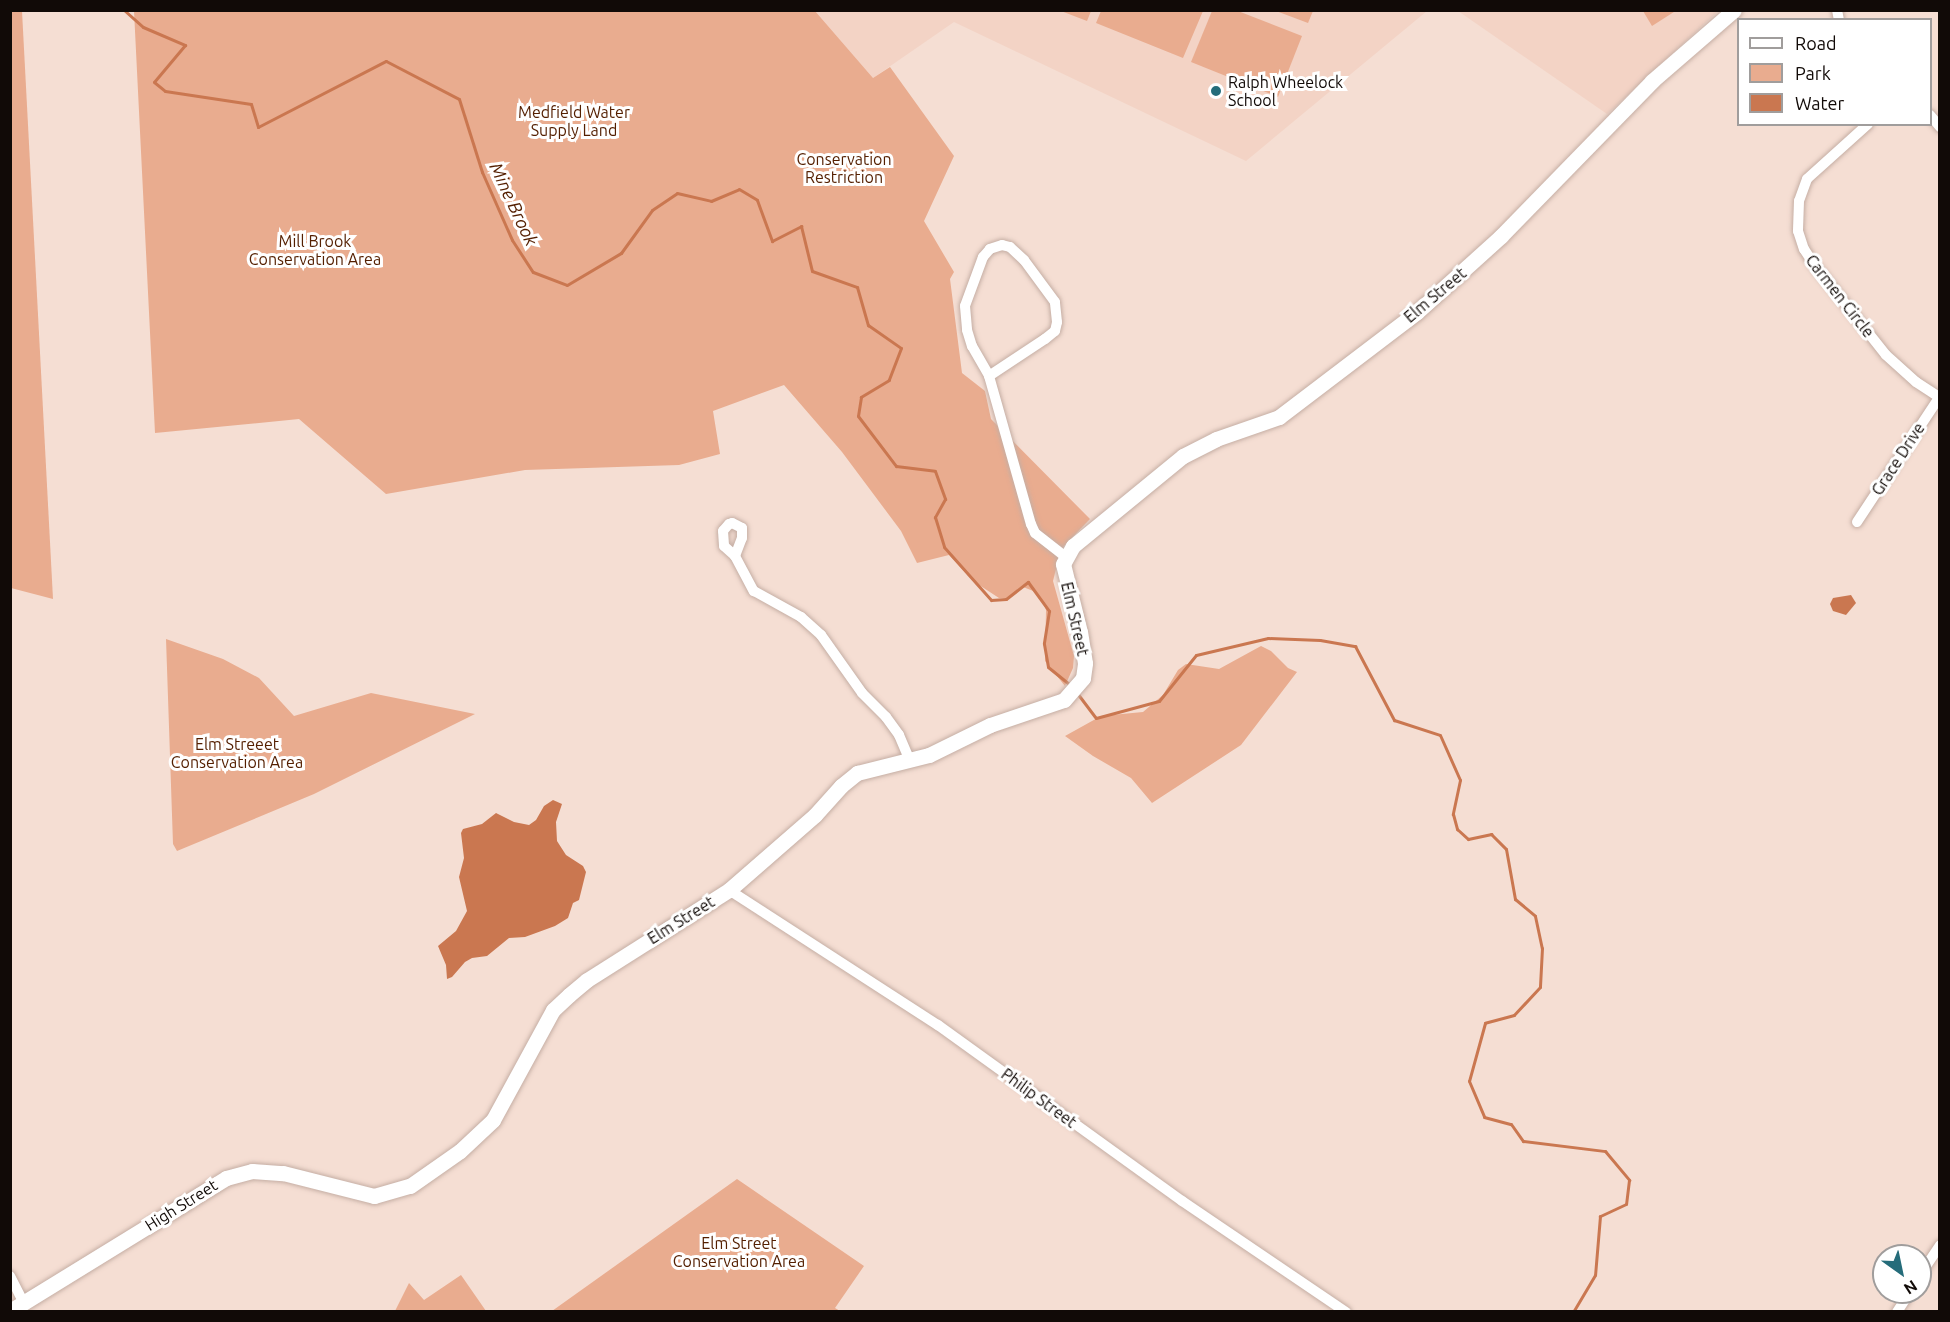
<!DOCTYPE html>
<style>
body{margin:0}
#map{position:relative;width:1950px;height:1322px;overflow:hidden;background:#f5ded3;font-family:Ubuntu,sans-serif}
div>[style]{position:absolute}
.built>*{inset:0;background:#f3d3c5}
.green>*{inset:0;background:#e9ac8f}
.water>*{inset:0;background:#ca7750}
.stream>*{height:3px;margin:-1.5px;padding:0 1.5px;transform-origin:1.5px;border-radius:1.5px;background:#ca7750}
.roads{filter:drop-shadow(0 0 2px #c5aea4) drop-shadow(0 0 2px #c5aea4)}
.street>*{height:10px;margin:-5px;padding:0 5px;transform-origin:5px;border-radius:5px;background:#fff}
.secondary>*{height:15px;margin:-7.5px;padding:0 7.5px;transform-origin:7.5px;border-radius:7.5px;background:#fff}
.dots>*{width:16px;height:16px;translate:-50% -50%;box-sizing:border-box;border:3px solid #fff;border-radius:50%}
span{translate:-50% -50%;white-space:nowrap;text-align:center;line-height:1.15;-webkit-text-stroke:6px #fff;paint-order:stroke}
.poi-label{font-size:16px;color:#110a07}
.left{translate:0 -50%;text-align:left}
.park-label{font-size:16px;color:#541f00}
.street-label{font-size:16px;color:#110a07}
.water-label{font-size:18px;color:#541f01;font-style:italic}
.frame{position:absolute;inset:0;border:12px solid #110a07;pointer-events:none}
.legend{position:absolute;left:1737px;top:18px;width:195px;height:108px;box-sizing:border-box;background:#fff;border:2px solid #a09d9c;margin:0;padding:8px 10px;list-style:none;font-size:18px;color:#110a07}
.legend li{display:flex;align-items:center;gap:12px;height:30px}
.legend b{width:30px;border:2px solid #a09d9c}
.north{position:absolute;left:1872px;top:1244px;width:60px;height:60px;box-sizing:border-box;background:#fff;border:2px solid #a09d9c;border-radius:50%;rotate:147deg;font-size:16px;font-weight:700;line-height:24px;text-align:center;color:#110a07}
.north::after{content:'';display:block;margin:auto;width:21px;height:27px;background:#256c7a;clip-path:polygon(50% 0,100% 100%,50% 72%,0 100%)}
</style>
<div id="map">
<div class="built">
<div style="clip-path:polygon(815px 11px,1427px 11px,1246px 161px,954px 22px,873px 78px)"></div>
<div style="clip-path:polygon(1458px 11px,1718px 11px,1607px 114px)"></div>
</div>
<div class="green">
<div style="clip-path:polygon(1677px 10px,1652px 26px,1643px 11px,1643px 10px)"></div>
<div style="clip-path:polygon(10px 11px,22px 11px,53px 599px,11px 588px)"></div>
<div style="clip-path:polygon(134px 11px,815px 11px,873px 78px,890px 67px,954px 156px,924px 221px,954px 272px,950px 279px,962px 373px,985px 391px,991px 419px,1090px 519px,1061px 549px,1053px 581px,1074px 656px,1073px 668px,1065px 686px,1045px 661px,1046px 610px,1042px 600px,1036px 592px,1023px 587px,1009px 598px,999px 598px,973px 581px,949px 555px,917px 563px,901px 531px,842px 452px,784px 385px,713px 411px,720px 454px,679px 465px,525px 470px,386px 494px,299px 419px,155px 433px)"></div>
<div style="clip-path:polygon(1061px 11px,1091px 10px,1091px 11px,1087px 21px)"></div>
<div style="clip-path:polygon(1101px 11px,1101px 10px,1203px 11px,1183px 58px,1096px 23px)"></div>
<div style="clip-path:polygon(1212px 11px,1238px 11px,1302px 36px,1278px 97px,1191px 62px)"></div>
<div style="clip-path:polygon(1276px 11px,1313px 10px,1313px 11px,1308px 23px)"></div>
<div style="clip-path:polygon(166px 639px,223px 659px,259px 678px,294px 716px,371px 693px,475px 714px,314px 794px,177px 851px,173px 844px)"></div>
<div style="clip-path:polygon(1261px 646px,1271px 651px,1288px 668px,1297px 672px,1241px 745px,1152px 803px,1131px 778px,1093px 756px,1065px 736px,1101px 716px,1143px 712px,1163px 695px,1178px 670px,1186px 664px,1219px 669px)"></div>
<div style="clip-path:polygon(737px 1179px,864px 1266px,835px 1308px,840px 1311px,552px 1311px)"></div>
<div style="clip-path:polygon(461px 1275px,486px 1311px,395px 1311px,409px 1283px,424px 1300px)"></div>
</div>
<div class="water">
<div style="clip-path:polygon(1851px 595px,1856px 603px,1846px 615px,1833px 611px,1830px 604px,1833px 598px)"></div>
<div style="clip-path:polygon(553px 800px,562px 804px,556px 822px,557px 841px,566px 855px,583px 866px,586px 872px,579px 900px,573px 903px,568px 918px,555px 926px,525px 937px,509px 938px,487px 956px,472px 958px,465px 962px,452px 977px,447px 979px,446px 965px,438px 946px,456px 931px,467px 911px,459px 877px,464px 858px,461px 833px,463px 829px,482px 824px,496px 813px,514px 822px,529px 825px,536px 820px,544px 806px)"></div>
</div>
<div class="stream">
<div style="left:124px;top:10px;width:25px;rotate:42deg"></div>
<div style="left:143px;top:27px;width:46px;rotate:23.2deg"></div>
<div style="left:185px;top:45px;width:48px;rotate:130deg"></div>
<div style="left:154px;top:82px;width:14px;rotate:39deg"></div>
<div style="left:165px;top:91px;width:87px;rotate:8.6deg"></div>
<div style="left:251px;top:104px;width:24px;rotate:73deg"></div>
<div style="left:258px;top:127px;width:144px;rotate:-27.3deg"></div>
<div style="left:386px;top:61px;width:82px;rotate:27.5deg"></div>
<div style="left:459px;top:99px;width:77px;rotate:72.5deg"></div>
<div style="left:482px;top:172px;width:74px;rotate:66.2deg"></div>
<div style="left:512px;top:240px;width:38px;rotate:57deg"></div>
<div style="left:533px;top:272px;width:36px;rotate:21deg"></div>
<div style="left:567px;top:285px;width:63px;rotate:-30.7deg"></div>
<div style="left:621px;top:253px;width:53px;rotate:-54.2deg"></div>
<div style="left:652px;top:210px;width:30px;rotate:-34deg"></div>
<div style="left:677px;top:193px;width:35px;rotate:13deg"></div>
<div style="left:711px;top:201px;width:30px;rotate:-23deg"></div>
<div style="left:739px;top:189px;width:21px;rotate:31deg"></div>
<div style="left:757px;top:200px;width:44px;rotate:69.9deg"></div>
<div style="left:772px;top:241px;width:33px;rotate:-27deg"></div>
<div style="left:801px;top:226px;width:46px;rotate:76.3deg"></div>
<div style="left:812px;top:271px;width:48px;rotate:19.6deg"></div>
<div style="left:857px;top:287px;width:40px;rotate:74deg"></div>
<div style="left:868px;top:325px;width:40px;rotate:34.9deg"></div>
<div style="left:901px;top:348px;width:34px;rotate:111deg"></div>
<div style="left:889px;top:380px;width:33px;rotate:149deg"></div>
<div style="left:861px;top:397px;width:19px;rotate:99deg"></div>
<div style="left:858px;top:416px;width:63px;rotate:52.8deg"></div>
<div style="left:896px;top:466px;width:39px;rotate:7deg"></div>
<div style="left:935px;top:471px;width:30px;rotate:70deg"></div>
<div style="left:945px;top:499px;width:21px;rotate:119deg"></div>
<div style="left:935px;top:517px;width:31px;rotate:73deg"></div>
<div style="left:944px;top:547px;width:71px;rotate:48.4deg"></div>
<div style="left:991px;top:600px;width:15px;rotate:-4deg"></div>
<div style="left:1006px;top:599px;width:28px;rotate:-38deg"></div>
<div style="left:1028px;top:582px;width:36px;rotate:54deg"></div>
<div style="left:1049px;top:611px;width:33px;rotate:99deg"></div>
<div style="left:1044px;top:644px;width:23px;rotate:80deg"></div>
<div style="left:1048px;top:667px;width:27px;rotate:39deg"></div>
<div style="left:1077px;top:693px;width:31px;rotate:53deg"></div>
<div style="left:1096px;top:718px;width:65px;rotate:-15.1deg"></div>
<div style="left:1159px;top:701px;width:59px;rotate:-51.2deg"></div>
<div style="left:1196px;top:655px;width:74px;rotate:-13.3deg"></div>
<div style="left:1268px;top:638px;width:52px;rotate:2.2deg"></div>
<div style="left:1320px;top:640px;width:36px;rotate:10deg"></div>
<div style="left:1355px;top:646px;width:84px;rotate:62.2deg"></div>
<div style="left:1394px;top:720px;width:48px;rotate:18.1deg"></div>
<div style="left:1440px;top:735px;width:49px;rotate:66deg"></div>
<div style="left:1460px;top:780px;width:35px;rotate:102deg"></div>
<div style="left:1453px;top:814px;width:16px;rotate:75deg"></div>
<div style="left:1457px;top:829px;width:15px;rotate:42deg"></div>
<div style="left:1468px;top:839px;width:24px;rotate:-12deg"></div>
<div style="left:1491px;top:834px;width:21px;rotate:45deg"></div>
<div style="left:1506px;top:849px;width:51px;rotate:79.8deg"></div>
<div style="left:1515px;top:899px;width:26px;rotate:40deg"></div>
<div style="left:1535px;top:916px;width:33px;rotate:78deg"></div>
<div style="left:1542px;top:948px;width:39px;rotate:93deg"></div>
<div style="left:1540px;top:987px;width:38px;rotate:133deg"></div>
<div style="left:1514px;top:1015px;width:30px;rotate:165deg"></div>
<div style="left:1485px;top:1023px;width:60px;rotate:105.4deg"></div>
<div style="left:1469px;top:1081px;width:39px;rotate:67deg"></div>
<div style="left:1484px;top:1117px;width:28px;rotate:15deg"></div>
<div style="left:1511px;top:1124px;width:21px;rotate:55deg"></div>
<div style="left:1523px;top:1141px;width:83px;rotate:7deg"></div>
<div style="left:1605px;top:1151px;width:38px;rotate:50deg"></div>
<div style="left:1629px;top:1180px;width:24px;rotate:97deg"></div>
<div style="left:1626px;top:1204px;width:29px;rotate:155deg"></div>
<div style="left:1600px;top:1216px;width:59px;rotate:94.8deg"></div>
<div style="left:1595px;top:1275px;width:43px;rotate:120.7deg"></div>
</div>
<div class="roads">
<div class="street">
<div style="left:1837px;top:10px;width:10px;rotate:79deg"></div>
<div style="left:1930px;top:115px;width:16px;rotate:50deg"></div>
<div style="left:1868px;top:124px;width:82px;rotate:138deg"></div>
<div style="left:1807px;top:179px;width:23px;rotate:110deg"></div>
<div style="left:1799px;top:201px;width:30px;rotate:92deg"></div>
<div style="left:1798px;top:231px;width:19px;rotate:72deg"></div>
<div style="left:1804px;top:249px;width:17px;rotate:57deg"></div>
<div style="left:1813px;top:263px;width:117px;rotate:51.6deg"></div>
<div style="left:1886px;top:355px;width:40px;rotate:42deg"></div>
<div style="left:1916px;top:382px;width:27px;rotate:33deg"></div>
<div style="left:989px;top:376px;width:67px;rotate:-33.5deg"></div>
<div style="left:1045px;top:339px;width:13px;rotate:-39deg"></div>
<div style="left:1055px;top:331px;width:9px;rotate:-77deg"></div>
<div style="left:1057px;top:322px;width:20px;rotate:-96deg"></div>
<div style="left:1055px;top:302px;width:52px;rotate:-126.4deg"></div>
<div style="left:1024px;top:260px;width:19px;rotate:-137deg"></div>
<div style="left:1010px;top:247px;width:8px;rotate:-166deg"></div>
<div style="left:1002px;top:245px;width:13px;rotate:162deg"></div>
<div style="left:990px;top:249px;width:11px;rotate:131deg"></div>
<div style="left:983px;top:257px;width:52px;rotate:110.2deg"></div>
<div style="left:965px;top:306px;width:24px;rotate:85deg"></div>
<div style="left:967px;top:330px;width:17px;rotate:73deg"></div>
<div style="left:972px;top:346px;width:34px;rotate:60deg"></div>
<div style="left:989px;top:376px;width:154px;rotate:74.2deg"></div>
<div style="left:1031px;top:524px;width:10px;rotate:66deg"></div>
<div style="left:1035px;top:533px;width:39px;rotate:38deg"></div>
<div style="left:1857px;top:522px;width:151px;rotate:-56.6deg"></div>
<div style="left:735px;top:556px;width:19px;rotate:-69deg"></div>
<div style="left:742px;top:538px;width:10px;rotate:-90deg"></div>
<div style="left:742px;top:528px;width:11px;rotate:-153deg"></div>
<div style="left:732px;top:523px;width:3px;rotate:162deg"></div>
<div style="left:729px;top:524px;width:9px;rotate:131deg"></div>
<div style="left:723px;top:531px;width:15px;rotate:86deg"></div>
<div style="left:724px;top:546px;width:15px;rotate:42deg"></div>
<div style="left:735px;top:556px;width:40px;rotate:62deg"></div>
<div style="left:754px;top:591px;width:54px;rotate:29deg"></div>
<div style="left:801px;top:617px;width:27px;rotate:42deg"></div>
<div style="left:821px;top:635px;width:71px;rotate:54.7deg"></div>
<div style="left:862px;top:693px;width:34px;rotate:45deg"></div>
<div style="left:886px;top:717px;width:22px;rotate:54deg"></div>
<div style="left:899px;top:735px;width:28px;rotate:67deg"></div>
<div style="left:729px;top:890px;width:249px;rotate:32.9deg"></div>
<div style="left:938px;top:1025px;width:301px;rotate:35.8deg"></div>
<div style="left:1182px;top:1201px;width:198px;rotate:34.1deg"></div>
<div style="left:1920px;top:1275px;width:36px;rotate:-56deg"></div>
<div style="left:10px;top:1276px;width:29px;rotate:63deg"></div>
<div style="left:1897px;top:1312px;width:24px;rotate:-57deg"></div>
</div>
<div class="secondary">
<div style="left:10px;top:1311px;width:254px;rotate:-31.6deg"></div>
<div style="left:226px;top:1178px;width:27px;rotate:-15deg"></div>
<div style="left:252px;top:1171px;width:31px;rotate:4deg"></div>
<div style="left:283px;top:1173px;width:94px;rotate:14.2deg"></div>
<div style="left:374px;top:1196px;width:37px;rotate:-16deg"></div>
<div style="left:410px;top:1186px;width:61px;rotate:-35deg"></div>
<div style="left:460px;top:1151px;width:45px;rotate:-43.2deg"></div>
<div style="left:493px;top:1120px;width:125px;rotate:-61.4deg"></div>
<div style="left:553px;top:1010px;width:22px;rotate:-43deg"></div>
<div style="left:569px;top:995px;width:23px;rotate:-40deg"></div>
<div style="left:587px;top:980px;width:168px;rotate:-32.4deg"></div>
<div style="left:729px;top:890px;width:114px;rotate:-41.1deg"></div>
<div style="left:815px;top:815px;width:39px;rotate:-48deg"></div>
<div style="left:841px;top:786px;width:21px;rotate:-39deg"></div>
<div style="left:857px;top:773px;width:74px;rotate:-14deg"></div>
<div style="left:929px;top:755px;width:68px;rotate:-26.2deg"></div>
<div style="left:990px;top:725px;width:78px;rotate:-18.7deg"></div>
<div style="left:1064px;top:700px;width:29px;rotate:-49deg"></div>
<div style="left:1083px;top:678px;width:15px;rotate:-82deg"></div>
<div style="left:1085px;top:663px;width:31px;rotate:-99deg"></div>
<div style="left:1080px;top:632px;width:70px;rotate:-104deg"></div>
<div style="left:1063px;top:564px;width:21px;rotate:-61deg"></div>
<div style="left:1073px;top:546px;width:142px;rotate:-39.3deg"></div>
<div style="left:1183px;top:456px;width:37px;rotate:-27deg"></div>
<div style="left:1216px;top:439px;width:67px;rotate:-19.2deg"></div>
<div style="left:1279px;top:417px;width:173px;rotate:-37.3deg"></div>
<div style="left:1417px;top:312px;width:113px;rotate:-42.1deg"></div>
<div style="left:1501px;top:236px;width:216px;rotate:-45.7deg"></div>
<div style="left:1652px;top:81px;width:108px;rotate:-40.9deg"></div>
</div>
</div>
<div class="dots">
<div style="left:1216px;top:91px;background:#256c7a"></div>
</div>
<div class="poi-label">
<span class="left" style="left:1228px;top:91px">Ralph Wheelock<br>School</span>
</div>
<div class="park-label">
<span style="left:574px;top:121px">Medfield Water<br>Supply Land</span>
<span style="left:844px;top:168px">Conservation<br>Restriction</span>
<span style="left:315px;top:250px">Mill Brook<br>Conservation Area</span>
<span style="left:237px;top:753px">Elm Streeet<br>Conservation Area</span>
<span style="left:739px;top:1252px">Elm Street<br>Conservation Area</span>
</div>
<div class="street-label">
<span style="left:1435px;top:295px;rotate:-40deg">Elm Street</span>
<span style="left:1840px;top:296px;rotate:52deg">Carmen Circle</span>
<span style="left:1898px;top:459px;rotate:-57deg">Grace Drive</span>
<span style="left:1075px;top:619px;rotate:77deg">Elm Street</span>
<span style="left:681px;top:920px;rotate:-32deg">Elm Street</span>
<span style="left:1039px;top:1098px;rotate:36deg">Philip Street</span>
<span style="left:181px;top:1205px;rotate:-32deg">High Street</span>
</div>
<div class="water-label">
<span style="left:514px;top:204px;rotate:65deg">Mine Brook</span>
</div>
<div class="frame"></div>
<ul class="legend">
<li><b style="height:8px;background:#fff"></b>Road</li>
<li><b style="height:16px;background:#e9ac8f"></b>Park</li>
<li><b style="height:16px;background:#ca7750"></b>Water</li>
</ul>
<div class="north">N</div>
</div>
